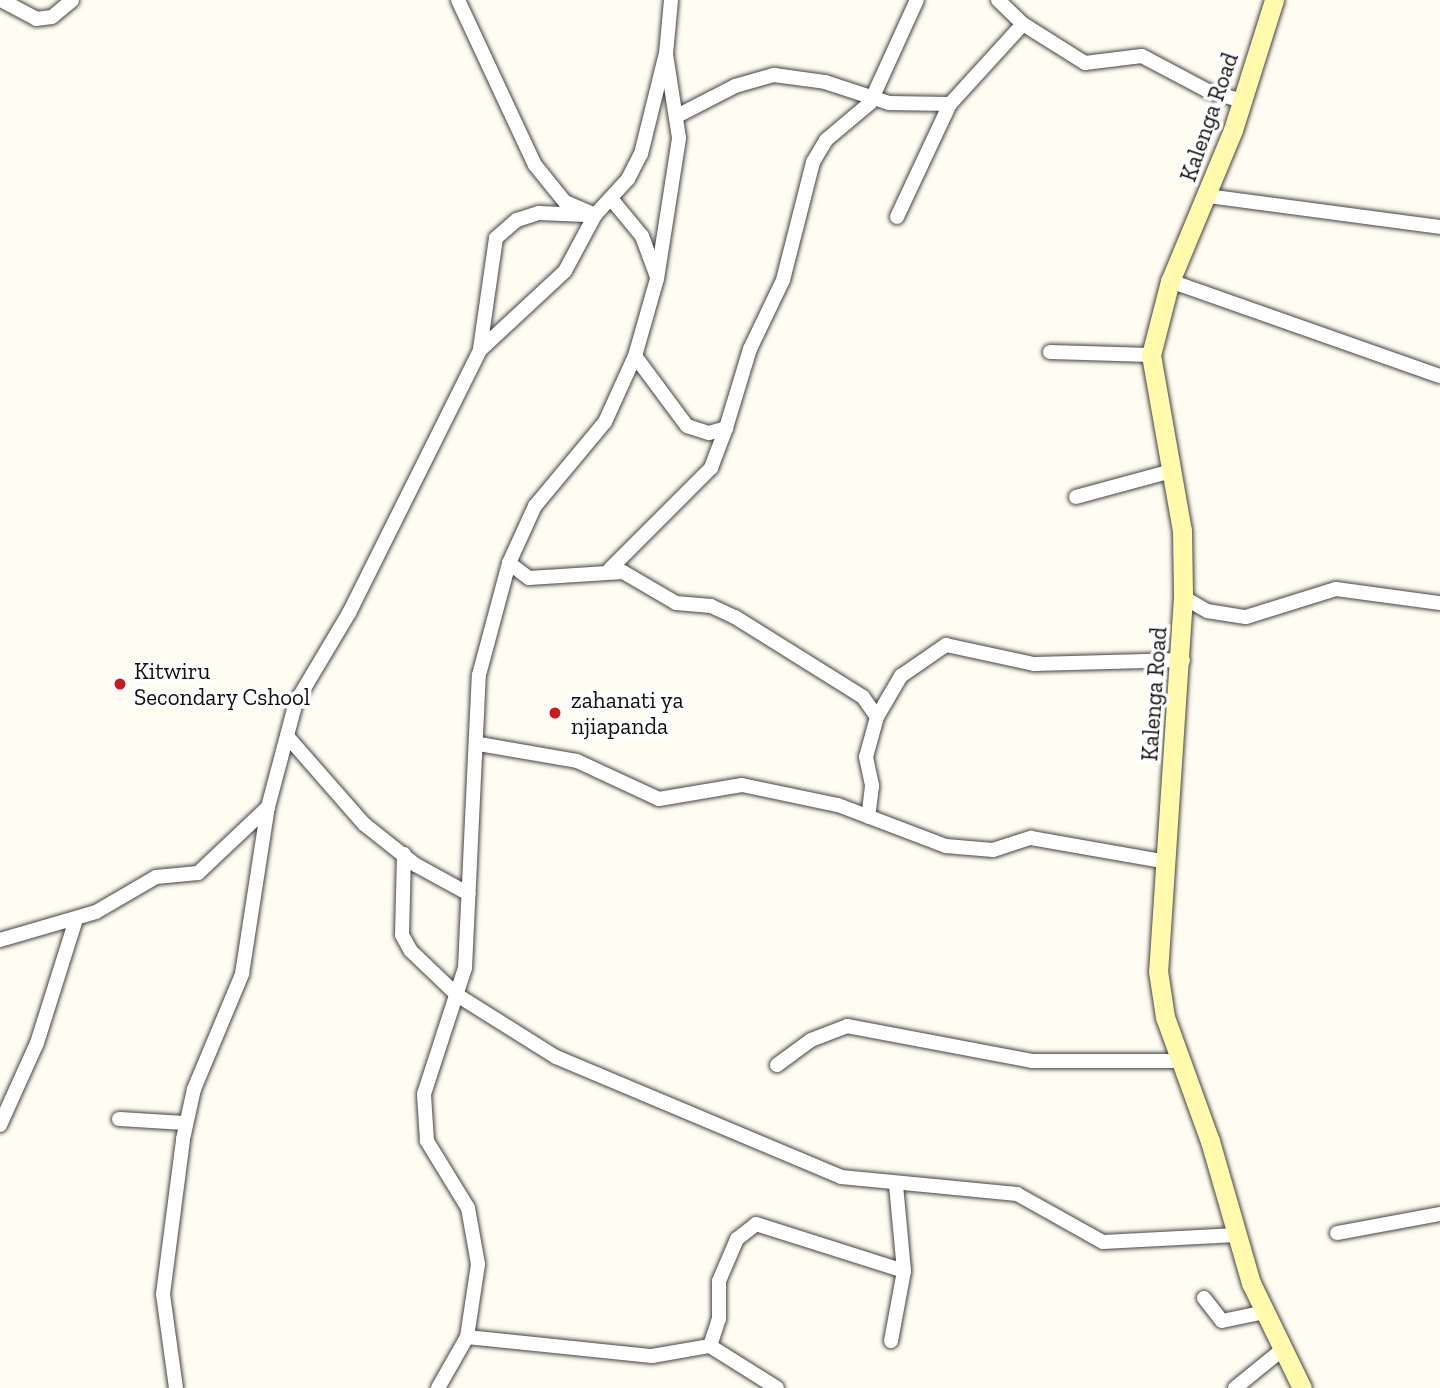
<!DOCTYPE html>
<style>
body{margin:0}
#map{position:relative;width:1440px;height:1388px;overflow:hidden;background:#fffdf1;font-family:"Zilla Slab",serif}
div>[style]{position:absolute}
.roads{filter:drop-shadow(0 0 2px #424242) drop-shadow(0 0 2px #424242)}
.minor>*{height:14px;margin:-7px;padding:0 7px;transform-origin:7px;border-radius:7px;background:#fff}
.secondary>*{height:19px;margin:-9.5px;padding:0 9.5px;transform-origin:9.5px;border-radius:9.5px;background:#fffaac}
.dots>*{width:19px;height:19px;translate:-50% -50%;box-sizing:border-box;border:4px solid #fff;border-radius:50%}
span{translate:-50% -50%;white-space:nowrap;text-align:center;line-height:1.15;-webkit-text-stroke:7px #fff;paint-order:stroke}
.street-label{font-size:23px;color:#0f0f0f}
.poi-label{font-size:23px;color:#0f0f0f}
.left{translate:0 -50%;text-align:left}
</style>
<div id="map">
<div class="roads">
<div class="minor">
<div style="left:1px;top:0;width:40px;rotate:28deg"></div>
<div style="left:36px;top:19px;width:16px;rotate:-7deg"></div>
<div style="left:52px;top:17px;width:26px;rotate:-40deg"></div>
<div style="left:458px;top:0;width:182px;rotate:65deg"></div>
<div style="left:535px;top:165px;width:48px;rotate:51deg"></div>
<div style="left:565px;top:202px;width:33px;rotate:23deg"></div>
<div style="left:998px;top:0;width:35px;rotate:44deg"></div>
<div style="left:1023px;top:24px;width:73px;rotate:32.2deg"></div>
<div style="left:1085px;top:63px;width:57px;rotate:-7deg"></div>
<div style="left:1142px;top:56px;width:75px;rotate:27.9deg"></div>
<div style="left:1208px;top:91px;width:35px;rotate:16deg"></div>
<div style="left:677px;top:116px;width:65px;rotate:-27.3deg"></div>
<div style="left:735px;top:86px;width:41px;rotate:-15.8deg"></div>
<div style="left:774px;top:75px;width:51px;rotate:7.8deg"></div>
<div style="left:825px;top:82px;width:67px;rotate:18.2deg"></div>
<div style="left:889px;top:103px;width:61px;rotate:0.9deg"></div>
<div style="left:950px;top:104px;width:108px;rotate:-47.6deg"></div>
<div style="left:1208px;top:196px;width:234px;rotate:7.6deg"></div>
<div style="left:613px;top:201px;width:45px;rotate:50.4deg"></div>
<div style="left:642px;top:236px;width:44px;rotate:69.9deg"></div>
<div style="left:897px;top:217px;width:125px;rotate:-64.9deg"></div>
<div style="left:1170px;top:281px;width:286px;rotate:19.4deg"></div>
<div style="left:480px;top:349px;width:112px;rotate:-81.8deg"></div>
<div style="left:496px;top:238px;width:28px;rotate:-41deg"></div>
<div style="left:517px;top:220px;width:23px;rotate:-18deg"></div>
<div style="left:539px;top:213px;width:47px;rotate:2.4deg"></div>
<div style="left:1050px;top:352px;width:101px;rotate:1.7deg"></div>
<div style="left:635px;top:356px;width:87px;rotate:53.4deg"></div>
<div style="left:687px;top:426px;width:23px;rotate:18deg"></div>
<div style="left:709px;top:433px;width:18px;rotate:-16deg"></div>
<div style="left:726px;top:428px;width:83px;rotate:-73.1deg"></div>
<div style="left:750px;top:349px;width:76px;rotate:-64.4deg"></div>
<div style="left:783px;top:280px;width:122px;rotate:-75.7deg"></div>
<div style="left:813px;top:162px;width:26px;rotate:-59deg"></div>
<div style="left:826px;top:140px;width:57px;rotate:-40.1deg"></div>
<div style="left:870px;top:103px;width:113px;rotate:-65.5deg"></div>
<div style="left:1076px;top:497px;width:95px;rotate:-15.2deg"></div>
<div style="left:509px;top:563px;width:25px;rotate:37deg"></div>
<div style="left:529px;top:578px;width:94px;rotate:-3.7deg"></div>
<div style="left:623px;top:572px;width:61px;rotate:30.3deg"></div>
<div style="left:676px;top:603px;width:35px;rotate:5deg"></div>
<div style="left:711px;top:606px;width:26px;rotate:25deg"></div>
<div style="left:735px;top:617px;width:151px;rotate:32deg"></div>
<div style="left:863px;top:697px;width:24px;rotate:55deg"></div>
<div style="left:877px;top:717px;width:41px;rotate:105.4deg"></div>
<div style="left:866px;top:757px;width:30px;rotate:78deg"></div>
<div style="left:872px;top:786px;width:31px;rotate:97deg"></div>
<div style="left:610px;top:569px;width:143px;rotate:-45deg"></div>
<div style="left:711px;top:468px;width:43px;rotate:-69.4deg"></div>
<div style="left:1183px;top:597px;width:28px;rotate:30deg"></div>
<div style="left:1207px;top:611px;width:39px;rotate:9deg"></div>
<div style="left:1246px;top:617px;width:94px;rotate:-17.3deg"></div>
<div style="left:1336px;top:589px;width:105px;rotate:7.7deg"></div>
<div style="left:877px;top:717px;width:48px;rotate:-59.7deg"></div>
<div style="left:901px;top:676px;width:55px;rotate:-34.6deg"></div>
<div style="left:946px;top:645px;width:90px;rotate:12.2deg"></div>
<div style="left:1034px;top:664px;width:149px;rotate:-1.5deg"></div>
<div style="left:287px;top:736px;width:117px;rotate:48.8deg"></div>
<div style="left:364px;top:824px;width:66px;rotate:38.3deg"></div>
<div style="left:416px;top:865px;width:60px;rotate:28.7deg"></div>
<div style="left:479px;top:744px;width:99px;rotate:9.8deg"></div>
<div style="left:577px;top:761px;width:90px;rotate:24.9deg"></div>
<div style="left:659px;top:799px;width:84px;rotate:-9.6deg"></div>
<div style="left:742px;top:785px;width:98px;rotate:11.8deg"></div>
<div style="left:838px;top:805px;width:116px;rotate:20.8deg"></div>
<div style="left:946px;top:846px;width:47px;rotate:4.9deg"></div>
<div style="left:993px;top:850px;width:40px;rotate:-18deg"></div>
<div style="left:1031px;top:838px;width:132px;rotate:10deg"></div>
<div style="left:404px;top:854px;width:81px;rotate:91.4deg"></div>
<div style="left:402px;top:935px;width:18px;rotate:61deg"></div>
<div style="left:411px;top:951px;width:64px;rotate:43.7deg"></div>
<div style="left:457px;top:995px;width:117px;rotate:32.1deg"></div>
<div style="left:556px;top:1057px;width:309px;rotate:22.8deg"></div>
<div style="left:841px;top:1177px;width:177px;rotate:5.5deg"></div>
<div style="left:1017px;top:1194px;width:98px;rotate:29.2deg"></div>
<div style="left:1103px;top:1242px;width:134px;rotate:-3deg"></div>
<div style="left:0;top:940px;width:100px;rotate:-16.3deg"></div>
<div style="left:96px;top:912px;width:69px;rotate:-30.3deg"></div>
<div style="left:156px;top:877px;width:42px;rotate:-5.4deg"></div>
<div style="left:198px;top:873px;width:96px;rotate:-43.3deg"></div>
<div style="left:777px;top:1065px;width:42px;rotate:-36.3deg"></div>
<div style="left:811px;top:1040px;width:39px;rotate:-21deg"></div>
<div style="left:847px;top:1026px;width:188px;rotate:10.7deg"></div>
<div style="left:1032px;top:1061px;width:149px"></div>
<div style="left:119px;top:1119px;width:66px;rotate:3.5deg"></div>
<div style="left:0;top:1125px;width:90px;rotate:-65.7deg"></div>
<div style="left:37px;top:1043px;width:130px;rotate:-72.5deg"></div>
<div style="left:1337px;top:1233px;width:105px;rotate:-10.5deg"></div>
<div style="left:1204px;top:1298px;width:29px;rotate:52deg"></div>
<div style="left:1222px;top:1321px;width:44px;rotate:-11.8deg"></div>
<div style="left:467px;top:1337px;width:186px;rotate:5.9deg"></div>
<div style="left:652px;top:1356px;width:59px;rotate:-9.8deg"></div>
<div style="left:710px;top:1346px;width:79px;rotate:32.1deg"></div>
<div style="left:891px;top:1341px;width:71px;rotate:-79.5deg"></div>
<div style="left:904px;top:1271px;width:86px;rotate:-95.3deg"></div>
<div style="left:710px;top:1346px;width:28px;rotate:-72deg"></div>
<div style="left:719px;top:1319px;width:38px;rotate:-90deg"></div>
<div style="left:719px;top:1281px;width:46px;rotate:-66.8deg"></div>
<div style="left:737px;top:1239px;width:24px;rotate:-38deg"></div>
<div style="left:756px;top:1224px;width:155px;rotate:17.6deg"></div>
<div style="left:176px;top:1388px;width:95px;rotate:-97.9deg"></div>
<div style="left:163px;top:1294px;width:156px;rotate:-82.6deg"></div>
<div style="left:183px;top:1139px;width:51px;rotate:-77.6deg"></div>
<div style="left:194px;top:1089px;width:125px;rotate:-67.3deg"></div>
<div style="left:242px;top:974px;width:169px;rotate:-81.2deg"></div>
<div style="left:268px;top:807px;width:109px;rotate:-75.1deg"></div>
<div style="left:296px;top:702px;width:104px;rotate:-59.2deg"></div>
<div style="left:349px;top:613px;width:294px;rotate:-63.5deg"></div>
<div style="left:480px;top:350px;width:116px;rotate:-42.9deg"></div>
<div style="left:565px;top:271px;width:64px;rotate:-61.8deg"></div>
<div style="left:595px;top:215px;width:49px;rotate:-47.5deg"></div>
<div style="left:628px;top:179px;width:28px;rotate:-63deg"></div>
<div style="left:641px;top:154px;width:100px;rotate:-76.1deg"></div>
<div style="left:438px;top:1388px;width:59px;rotate:-60.4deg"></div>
<div style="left:467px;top:1337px;width:74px;rotate:-81.4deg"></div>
<div style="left:478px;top:1264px;width:57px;rotate:-100.1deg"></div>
<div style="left:468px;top:1208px;width:79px;rotate:-121.5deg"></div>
<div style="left:427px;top:1141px;width:47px;rotate:-93.7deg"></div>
<div style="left:424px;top:1094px;width:133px;rotate:-72deg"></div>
<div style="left:465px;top:968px;width:293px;rotate:-87.3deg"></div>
<div style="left:479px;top:675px;width:116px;rotate:-75deg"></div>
<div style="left:509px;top:563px;width:63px;rotate:-65.5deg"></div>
<div style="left:535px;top:506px;width:109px;rotate:-50.2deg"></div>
<div style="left:605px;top:422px;width:72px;rotate:-65.6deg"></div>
<div style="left:635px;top:356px;width:80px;rotate:-74.1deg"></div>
<div style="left:657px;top:279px;width:143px;rotate:-81.1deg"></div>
<div style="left:679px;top:138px;width:85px;rotate:-98.8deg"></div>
<div style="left:666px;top:54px;width:54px;rotate:-84.7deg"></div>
<div style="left:1235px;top:1388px;width:62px;rotate:-39.1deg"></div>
</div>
<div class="secondary">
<div style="left:1274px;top:0;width:136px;rotate:107.5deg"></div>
<div style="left:1233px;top:130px;width:164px;rotate:112.6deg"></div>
<div style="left:1170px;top:281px;width:76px;rotate:104.4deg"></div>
<div style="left:1151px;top:355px;width:178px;rotate:80deg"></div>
<div style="left:1182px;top:530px;width:67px;rotate:89.1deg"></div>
<div style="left:1183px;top:597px;width:375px;rotate:93.8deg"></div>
<div style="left:1158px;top:971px;width:47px;rotate:81.3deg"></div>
<div style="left:1165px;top:1017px;width:132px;rotate:70.1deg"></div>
<div style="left:1210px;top:1141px;width:148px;rotate:73.9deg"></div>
<div style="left:1251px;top:1283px;width:117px;rotate:64.1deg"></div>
</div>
</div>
<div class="dots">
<div style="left:120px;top:684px;background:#cc1919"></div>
<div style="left:555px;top:713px;background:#cc1919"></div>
</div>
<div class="street-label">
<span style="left:1209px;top:117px;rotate:-71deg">Kalenga Road</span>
<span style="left:1154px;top:694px;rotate:-86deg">Kalenga Road</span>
</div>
<div class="poi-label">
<span class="left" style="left:134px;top:684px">Kitwiru<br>Secondary Cshool</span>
<span class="left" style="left:571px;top:713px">zahanati ya<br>njiapanda</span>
</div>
</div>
